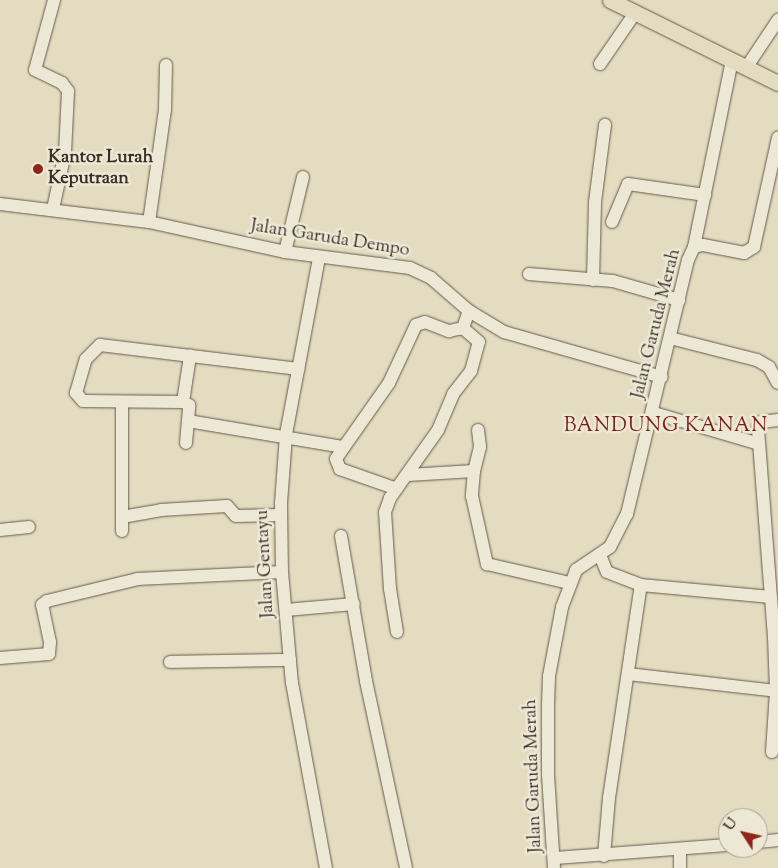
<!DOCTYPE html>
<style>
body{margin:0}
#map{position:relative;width:778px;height:868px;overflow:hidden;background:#e3dcc0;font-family:"Sorts Mill Goudy",serif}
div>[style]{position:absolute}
.roads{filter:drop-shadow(0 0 1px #645a4c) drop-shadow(0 0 1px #645a4c)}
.minor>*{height:12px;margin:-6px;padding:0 6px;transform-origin:6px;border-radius:6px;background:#ede8d6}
.major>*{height:15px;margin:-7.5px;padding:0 7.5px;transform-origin:7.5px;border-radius:7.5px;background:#e3dcc0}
.dots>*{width:14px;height:14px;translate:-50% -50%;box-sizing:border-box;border:2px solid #ede8d6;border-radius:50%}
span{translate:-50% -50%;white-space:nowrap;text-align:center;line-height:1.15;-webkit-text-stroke:5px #ede8d6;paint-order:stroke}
.poi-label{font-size:18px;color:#392e26;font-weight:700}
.left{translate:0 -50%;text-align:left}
.street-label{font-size:18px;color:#392e26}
.quarter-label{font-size:20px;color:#7a1f14;letter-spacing:1px}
.north{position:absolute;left:718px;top:808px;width:50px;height:50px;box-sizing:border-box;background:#ede8d6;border:1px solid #a59e90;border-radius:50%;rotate:305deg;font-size:14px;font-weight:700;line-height:20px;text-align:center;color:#392e26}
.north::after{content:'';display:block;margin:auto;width:18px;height:22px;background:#8f2418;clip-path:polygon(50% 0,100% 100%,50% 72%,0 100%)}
</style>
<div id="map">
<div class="roads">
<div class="minor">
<div style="left:600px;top:64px;width:62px;rotate:-55.5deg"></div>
<div style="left:746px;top:68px;width:58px;rotate:-56.3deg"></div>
<div style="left:0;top:204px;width:150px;rotate:6.9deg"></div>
<div style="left:149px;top:222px;width:139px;rotate:12.4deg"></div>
<div style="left:285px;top:252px;width:126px;rotate:7.3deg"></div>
<div style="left:410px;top:268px;width:23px;rotate:25deg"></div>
<div style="left:431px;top:278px;width:50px;rotate:41deg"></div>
<div style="left:469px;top:311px;width:41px;rotate:31deg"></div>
<div style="left:504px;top:332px;width:164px;rotate:15.9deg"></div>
<div style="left:53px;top:209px;width:57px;rotate:-77.9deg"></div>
<div style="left:65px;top:153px;width:62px;rotate:-87.2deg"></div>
<div style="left:68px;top:91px;width:10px;rotate:-127deg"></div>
<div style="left:62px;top:83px;width:30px;rotate:-154deg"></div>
<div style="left:35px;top:70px;width:73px;rotate:-74.8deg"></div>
<div style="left:149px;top:222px;width:114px;rotate:-81.9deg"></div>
<div style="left:165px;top:109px;width:44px;rotate:-88.7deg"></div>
<div style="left:612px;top:222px;width:41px;rotate:-67.2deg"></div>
<div style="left:628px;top:184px;width:78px;rotate:8.1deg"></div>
<div style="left:694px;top:247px;width:9px;rotate:-13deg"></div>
<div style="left:703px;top:245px;width:42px;rotate:11deg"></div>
<div style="left:744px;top:253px;width:12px;rotate:-31deg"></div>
<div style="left:754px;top:247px;width:112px;rotate:-77.6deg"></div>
<div style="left:285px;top:252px;width:77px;rotate:-76.5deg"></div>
<div style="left:319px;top:258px;width:180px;rotate:100.6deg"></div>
<div style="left:286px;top:435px;width:68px;rotate:94.2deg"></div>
<div style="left:281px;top:503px;width:69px;rotate:89.2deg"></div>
<div style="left:282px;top:572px;width:111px;rotate:84.9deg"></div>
<div style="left:292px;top:683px;width:188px;rotate:79.6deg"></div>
<div style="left:529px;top:274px;width:84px;rotate:4.8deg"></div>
<div style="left:613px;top:281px;width:69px;rotate:16.1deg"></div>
<div style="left:593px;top:280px;width:78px;rotate:-88.5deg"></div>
<div style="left:595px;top:202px;width:78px;rotate:-82.6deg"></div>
<div style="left:670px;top:338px;width:90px;rotate:14.2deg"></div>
<div style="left:757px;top:360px;width:14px;rotate:30deg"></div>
<div style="left:769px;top:367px;width:18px;rotate:61deg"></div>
<div style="left:122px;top:402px;width:129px;rotate:90deg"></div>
<div style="left:183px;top:402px;width:100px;rotate:-179.4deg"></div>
<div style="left:83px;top:401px;width:11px;rotate:-131deg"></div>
<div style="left:76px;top:393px;width:35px;rotate:-74deg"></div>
<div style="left:86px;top:359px;width:20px;rotate:-45deg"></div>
<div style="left:100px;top:345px;width:200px;rotate:6.9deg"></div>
<div style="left:654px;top:413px;width:109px;rotate:16.4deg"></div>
<div style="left:188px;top:421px;width:158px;rotate:9.5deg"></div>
<div style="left:344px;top:447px;width:78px;rotate:-54.9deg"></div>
<div style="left:389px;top:383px;width:64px;rotate:-65deg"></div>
<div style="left:416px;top:325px;width:9px;rotate:-18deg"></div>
<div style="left:425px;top:322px;width:26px;rotate:21deg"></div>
<div style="left:449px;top:331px;width:14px;rotate:-12deg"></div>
<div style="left:478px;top:430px;width:17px;rotate:83deg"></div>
<div style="left:480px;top:447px;width:25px;rotate:104deg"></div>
<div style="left:474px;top:471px;width:25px;rotate:95deg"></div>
<div style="left:472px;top:496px;width:70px;rotate:77.6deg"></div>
<div style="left:487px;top:564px;width:84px;rotate:13deg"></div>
<div style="left:186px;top:443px;width:38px;rotate:-85deg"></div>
<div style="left:189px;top:405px;width:7px;rotate:-153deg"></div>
<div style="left:183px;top:402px;width:47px;rotate:-81.3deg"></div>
<div style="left:344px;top:447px;width:14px;rotate:124deg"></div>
<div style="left:336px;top:459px;width:11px;rotate:68deg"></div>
<div style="left:340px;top:469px;width:60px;rotate:19.3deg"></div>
<div style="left:408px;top:475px;width:66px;rotate:-3.5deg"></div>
<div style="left:122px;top:517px;width:40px;rotate:-10deg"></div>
<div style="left:161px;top:510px;width:66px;rotate:-3.5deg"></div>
<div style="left:227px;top:506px;width:13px;rotate:48deg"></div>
<div style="left:236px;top:516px;width:45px;rotate:-1.3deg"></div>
<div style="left:0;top:530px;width:29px;rotate:-6deg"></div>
<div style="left:341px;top:536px;width:147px;rotate:80.2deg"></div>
<div style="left:366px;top:681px;width:191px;rotate:77.9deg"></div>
<div style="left:600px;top:555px;width:18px;rotate:68deg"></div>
<div style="left:607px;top:572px;width:36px;rotate:21deg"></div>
<div style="left:641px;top:585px;width:130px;rotate:5.3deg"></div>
<div style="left:286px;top:610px;width:68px;rotate:-5deg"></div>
<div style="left:397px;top:632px;width:44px;rotate:-99.2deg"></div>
<div style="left:390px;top:589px;width:77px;rotate:-93.7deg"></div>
<div style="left:385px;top:512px;width:15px;rotate:-70deg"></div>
<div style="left:390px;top:498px;width:83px;rotate:-54.8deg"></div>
<div style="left:438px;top:430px;width:39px;rotate:-67deg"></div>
<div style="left:453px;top:394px;width:29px;rotate:-52deg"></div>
<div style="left:471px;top:371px;width:30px;rotate:-75deg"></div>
<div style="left:479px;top:342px;width:21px;rotate:-139deg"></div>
<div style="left:463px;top:328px;width:18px;rotate:-71deg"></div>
<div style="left:0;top:658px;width:49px;rotate:-4.7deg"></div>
<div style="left:49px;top:654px;width:12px;rotate:-85deg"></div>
<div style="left:50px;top:642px;width:38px;rotate:-102deg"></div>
<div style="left:42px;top:605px;width:6px;rotate:-39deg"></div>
<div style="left:47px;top:601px;width:94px;rotate:-13.6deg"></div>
<div style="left:138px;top:579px;width:144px;rotate:-2.8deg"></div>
<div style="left:170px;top:662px;width:120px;rotate:-1deg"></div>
<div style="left:628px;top:674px;width:151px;rotate:6.5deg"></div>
<div style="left:772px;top:752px;width:61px;rotate:-86.2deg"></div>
<div style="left:776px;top:691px;width:54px;rotate:-92.1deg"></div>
<div style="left:774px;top:637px;width:211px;rotate:-94.4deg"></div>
<div style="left:758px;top:427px;width:6px;rotate:-59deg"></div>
<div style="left:761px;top:422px;width:17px;rotate:-7deg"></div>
<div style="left:758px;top:842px;width:20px;rotate:-6deg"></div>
<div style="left:680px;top:850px;width:18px;rotate:90deg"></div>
<div style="left:604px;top:856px;width:58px;rotate:-85.1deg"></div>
<div style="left:609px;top:798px;width:215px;rotate:-81.5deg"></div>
<div style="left:555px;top:858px;width:173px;rotate:-4.3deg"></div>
<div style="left:554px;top:868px;width:93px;rotate:-93.7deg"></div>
<div style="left:548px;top:775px;width:70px;rotate:-90deg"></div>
<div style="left:548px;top:705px;width:29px;rotate:-88deg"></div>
<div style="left:549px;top:676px;width:70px;rotate:-79.3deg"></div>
<div style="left:562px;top:607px;width:40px;rotate:-69deg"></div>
<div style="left:576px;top:570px;width:41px;rotate:-34.1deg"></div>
<div style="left:610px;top:547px;width:37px;rotate:-63deg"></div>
<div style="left:627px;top:514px;width:261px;rotate:-76.5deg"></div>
<div style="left:688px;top:260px;width:14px;rotate:-65deg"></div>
<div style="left:694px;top:247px;width:190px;rotate:-78.5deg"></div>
</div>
<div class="major">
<div style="left:610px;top:0;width:187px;rotate:26.3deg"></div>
</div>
</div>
<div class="dots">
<div style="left:38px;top:169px;background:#8f2418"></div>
</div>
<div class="poi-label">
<span class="left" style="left:48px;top:169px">Kantor Lurah<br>Keputraan</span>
</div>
<div class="street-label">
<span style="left:330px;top:239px;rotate:9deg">Jalan Garuda Dempo</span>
<span style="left:657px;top:324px;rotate:-76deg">Jalan Garuda Merah</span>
<span style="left:266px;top:564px;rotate:-93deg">Jalan Gentayu</span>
<span style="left:534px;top:776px;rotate:-92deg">Jalan Garuda Merah</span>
</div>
<div class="quarter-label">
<span style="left:666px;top:426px">BANDUNG KANAN</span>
</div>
<div class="north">U</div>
</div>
